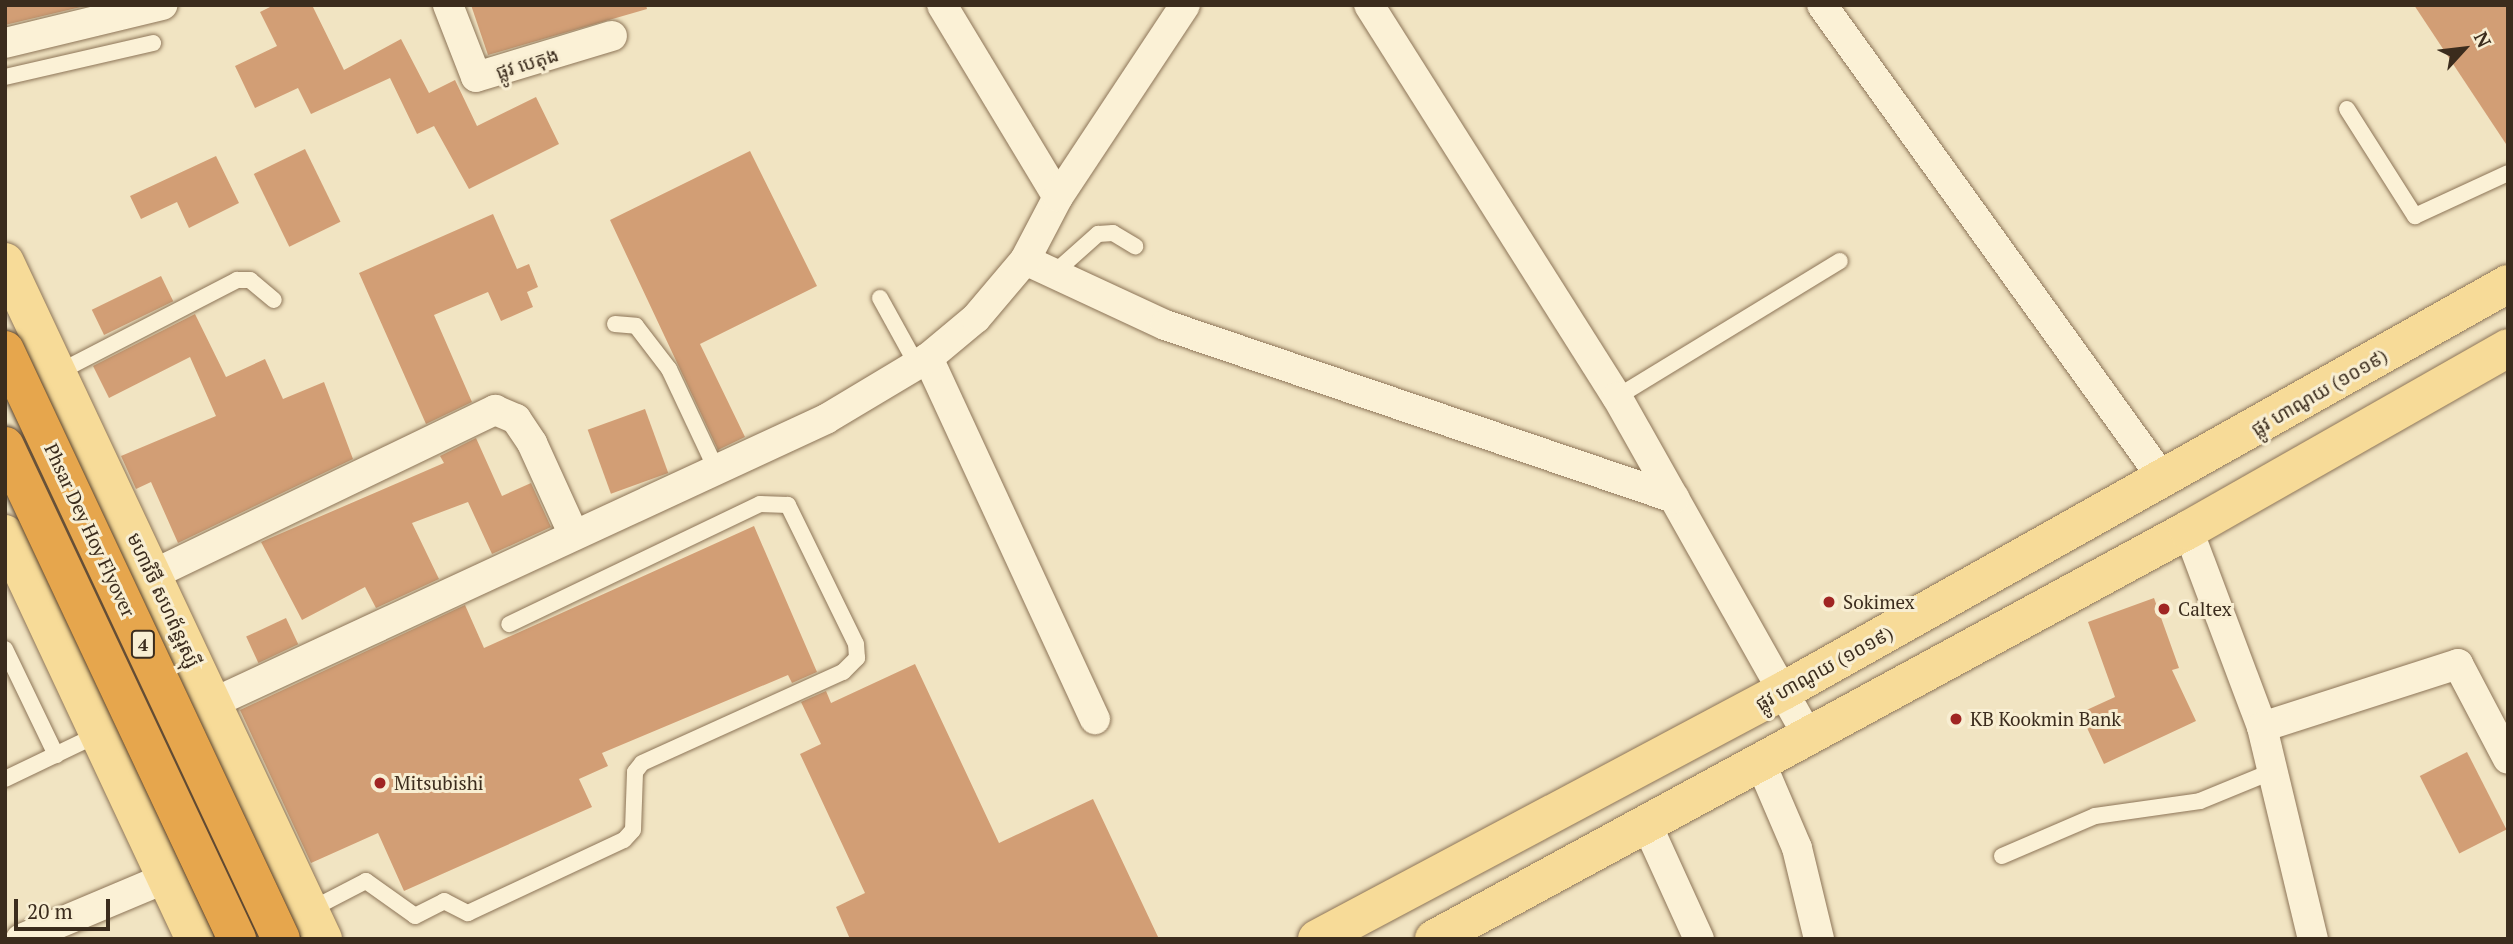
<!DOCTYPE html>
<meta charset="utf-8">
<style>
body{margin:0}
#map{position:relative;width:2513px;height:944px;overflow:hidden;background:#f1e4c2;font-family:"PT Serif","Noto Sans Khmer",serif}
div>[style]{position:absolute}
.building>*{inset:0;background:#d29e75;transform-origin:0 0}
.roads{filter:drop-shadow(0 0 2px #8d7558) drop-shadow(0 0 2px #8d7558)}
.lane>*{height:16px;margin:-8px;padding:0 8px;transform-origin:8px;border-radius:8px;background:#fbf1d6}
.street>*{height:30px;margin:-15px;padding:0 15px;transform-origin:15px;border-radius:15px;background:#fbf1d6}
.primary>*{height:38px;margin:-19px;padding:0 19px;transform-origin:19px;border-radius:19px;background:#f7db98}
.bridges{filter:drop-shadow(0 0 2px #5a432c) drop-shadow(0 0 2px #5a432c)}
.highway-bridge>*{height:38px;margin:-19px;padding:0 19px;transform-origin:19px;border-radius:19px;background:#e6a64d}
.dots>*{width:19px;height:19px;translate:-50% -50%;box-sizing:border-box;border:4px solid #f8eed2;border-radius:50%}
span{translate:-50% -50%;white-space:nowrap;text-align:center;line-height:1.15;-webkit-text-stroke:6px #f8eed2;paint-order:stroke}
.shield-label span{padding:2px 5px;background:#f8eed2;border:2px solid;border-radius:5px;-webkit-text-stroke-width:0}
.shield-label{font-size:18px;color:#3b2c1d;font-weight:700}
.street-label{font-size:19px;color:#3b2c1d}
.poi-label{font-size:19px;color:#3b2c1d}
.left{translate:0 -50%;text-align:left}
.frame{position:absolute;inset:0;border:7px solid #3b2c1d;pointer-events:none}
.north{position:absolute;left:2429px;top:14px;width:70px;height:70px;-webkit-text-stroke:5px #f8eed2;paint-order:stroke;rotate:63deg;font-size:19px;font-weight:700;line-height:28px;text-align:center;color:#3b2c1d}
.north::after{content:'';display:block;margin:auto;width:24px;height:32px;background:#3b2c1d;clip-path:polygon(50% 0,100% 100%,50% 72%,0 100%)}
.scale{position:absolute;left:14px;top:899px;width:96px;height:32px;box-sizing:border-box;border:4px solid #3b2c1d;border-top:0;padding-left:9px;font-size:21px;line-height:24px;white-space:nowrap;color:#3b2c1d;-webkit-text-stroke:5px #f8eed2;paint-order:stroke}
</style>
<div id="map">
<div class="building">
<div style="clip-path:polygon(5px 5px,85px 5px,85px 6px,5px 25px)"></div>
<div style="clip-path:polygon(274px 5px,312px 5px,344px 70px,401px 39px,429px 93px,455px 80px,477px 126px,536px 97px,559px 144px,469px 189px,434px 126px,417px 134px,390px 78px,311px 114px,298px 88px,255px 108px,235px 66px,277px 46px,260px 12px)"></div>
<div style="clip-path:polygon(471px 5px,646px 5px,647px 9px,488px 55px)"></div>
<div style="clip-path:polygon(2414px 5px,2508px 5px,2508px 147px)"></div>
<div style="left:305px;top:149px;width:81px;height:57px;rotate:64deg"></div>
<div style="clip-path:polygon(750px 151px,817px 286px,700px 344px,745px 437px,718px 450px,610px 220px)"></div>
<div style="clip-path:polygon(216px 156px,239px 203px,189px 228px,177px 202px,141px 219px,130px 196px)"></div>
<div style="clip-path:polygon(493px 214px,517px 269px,529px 264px,538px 287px,527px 292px,533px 307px,501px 321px,488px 292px,434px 315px,472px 402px,426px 424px,359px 273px)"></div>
<div style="left:161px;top:276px;width:28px;height:77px;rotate:64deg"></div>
<div style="clip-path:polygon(195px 314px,226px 377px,265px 359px,283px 399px,324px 382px,353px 459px,178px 543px,151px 482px,136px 489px,121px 456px,216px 416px,190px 357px,109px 398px,93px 366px)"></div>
<div style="left:645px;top:409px;width:68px;height:61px;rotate:70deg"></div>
<div style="clip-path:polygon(476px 438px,502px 496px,531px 483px,551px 527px,492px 554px,468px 502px,412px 523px,439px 579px,376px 608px,365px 587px,302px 620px,261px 542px,444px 463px,440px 456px)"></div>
<div style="clip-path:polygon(754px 526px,817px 672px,792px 683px,788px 675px,602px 753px,608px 766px,579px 779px,592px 807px,404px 891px,378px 833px,311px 863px,240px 710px,465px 605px,484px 648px)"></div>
<div style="clip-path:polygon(2154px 598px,2179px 668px,2172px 670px,2196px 721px,2104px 764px,2080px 713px,2115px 697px,2088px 622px)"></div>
<div style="left:286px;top:618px;width:29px;height:44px;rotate:65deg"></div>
<div style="clip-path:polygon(915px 664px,999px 843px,1093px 799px,1159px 939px,850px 939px,836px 907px,865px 893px,800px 754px,821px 744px,801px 702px,826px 691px,831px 703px)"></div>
<div style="left:2467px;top:752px;width:87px;height:53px;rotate:63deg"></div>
</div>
<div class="roads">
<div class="lane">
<div style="left:5px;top:77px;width:152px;rotate:-12.9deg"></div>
<div style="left:2347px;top:109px;width:127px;rotate:57.6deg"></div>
<div style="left:2415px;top:216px;width:102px;rotate:-24.8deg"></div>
<div style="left:1054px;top:273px;width:59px;rotate:-41.6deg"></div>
<div style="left:1098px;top:234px;width:15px;rotate:-4deg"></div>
<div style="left:1113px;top:233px;width:26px;rotate:31deg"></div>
<div style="left:880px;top:298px;width:77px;rotate:61.1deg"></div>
<div style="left:615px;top:324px;width:21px;rotate:5deg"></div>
<div style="left:636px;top:326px;width:54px;rotate:52.5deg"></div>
<div style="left:669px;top:369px;width:110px;rotate:64.8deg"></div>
<div style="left:57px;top:373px;width:203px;rotate:-27.3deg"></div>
<div style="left:237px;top:280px;width:13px"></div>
<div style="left:250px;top:280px;width:31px;rotate:40deg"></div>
<div style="left:1617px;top:397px;width:261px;rotate:-31.4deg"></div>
<div style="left:5px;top:649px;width:118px;rotate:64.3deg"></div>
<div style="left:5px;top:779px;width:104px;rotate:-25.6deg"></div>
<div style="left:2002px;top:856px;width:101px;rotate:-23.3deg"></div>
<div style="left:2095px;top:816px;width:106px;rotate:-8.1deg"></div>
<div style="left:2200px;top:801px;width:79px;rotate:-22.3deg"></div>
<div style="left:310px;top:910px;width:63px;rotate:-27.4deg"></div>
<div style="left:366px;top:881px;width:60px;rotate:35.5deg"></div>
<div style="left:415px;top:916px;width:33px;rotate:-27deg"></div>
<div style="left:444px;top:901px;width:27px;rotate:27deg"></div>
<div style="left:468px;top:913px;width:172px;rotate:-25.1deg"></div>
<div style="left:624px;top:840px;width:13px;rotate:-48deg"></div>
<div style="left:633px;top:830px;width:58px;rotate:-88deg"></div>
<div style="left:635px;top:772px;width:11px;rotate:-52deg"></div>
<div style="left:642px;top:763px;width:221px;rotate:-24.4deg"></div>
<div style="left:843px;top:672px;width:20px;rotate:-45deg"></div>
<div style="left:857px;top:658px;width:14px;rotate:-94deg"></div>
<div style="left:856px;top:644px;width:155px;rotate:-116.1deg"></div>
<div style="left:788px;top:505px;width:28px;rotate:-178deg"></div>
<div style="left:760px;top:504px;width:278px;rotate:154.4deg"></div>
</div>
<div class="street">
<div style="left:448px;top:5px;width:77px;rotate:68.7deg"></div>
<div style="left:476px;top:77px;width:142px;rotate:-16.8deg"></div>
<div style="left:942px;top:5px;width:224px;rotate:58.9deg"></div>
<div style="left:1369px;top:5px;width:464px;rotate:57.7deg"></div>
<div style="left:1617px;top:397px;width:391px;rotate:60.6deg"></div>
<div style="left:1822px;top:5px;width:585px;rotate:54.25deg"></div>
<div style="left:5px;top:43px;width:162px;rotate:-13.6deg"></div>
<div style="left:1025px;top:260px;width:154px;rotate:24.9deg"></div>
<div style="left:1165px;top:325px;width:538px;rotate:18.77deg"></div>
<div style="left:928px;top:358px;width:398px;rotate:65.2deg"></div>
<div style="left:2188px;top:530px;width:210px;rotate:69.4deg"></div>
<div style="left:2262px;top:727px;width:218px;rotate:76.5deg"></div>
<div style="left:152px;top:575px;width:381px;rotate:-25.7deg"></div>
<div style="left:495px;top:410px;width:23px;rotate:23deg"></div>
<div style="left:516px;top:419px;width:29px;rotate:56deg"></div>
<div style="left:532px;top:443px;width:101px;rotate:65.5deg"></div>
<div style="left:213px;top:703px;width:676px;rotate:-24.86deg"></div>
<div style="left:826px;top:419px;width:119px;rotate:-30.9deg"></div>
<div style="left:928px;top:358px;width:62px;rotate:-39.8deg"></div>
<div style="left:976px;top:318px;width:76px;rotate:-49.8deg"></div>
<div style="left:1025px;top:260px;width:71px;rotate:-62.4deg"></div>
<div style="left:1058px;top:197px;width:230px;rotate:-56.5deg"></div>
<div style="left:2262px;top:727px;width:206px;rotate:-17.8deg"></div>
<div style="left:2458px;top:664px;width:107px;rotate:62.2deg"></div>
<div style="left:1761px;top:764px;width:91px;rotate:66.8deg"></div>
<div style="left:1797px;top:848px;width:94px;rotate:76.4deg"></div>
<div style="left:1647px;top:825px;width:125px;rotate:65.5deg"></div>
<div style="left:21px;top:939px;width:157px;rotate:-22.8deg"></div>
</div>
<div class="primary">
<div style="left:5px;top:262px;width:748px;rotate:64.84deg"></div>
<div style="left:5px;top:534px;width:447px;rotate:64.9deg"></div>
<div style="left:1317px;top:939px;width:530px;rotate:-28.02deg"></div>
<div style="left:1785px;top:690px;width:829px;rotate:-29.32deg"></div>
<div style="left:1434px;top:939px;width:858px;rotate:-28.48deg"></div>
<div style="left:2188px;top:530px;width:368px;rotate:-29.6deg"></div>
</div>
</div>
<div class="bridges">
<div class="highway-bridge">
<div style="left:5px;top:350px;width:650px;rotate:64.89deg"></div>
<div style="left:5px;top:446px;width:545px;rotate:64.8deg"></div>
</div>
</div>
<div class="dots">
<div style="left:1829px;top:602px;background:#a02523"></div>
<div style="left:2164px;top:609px;background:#a02523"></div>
<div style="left:1956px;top:719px;background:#a02523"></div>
<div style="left:380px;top:783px;background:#a02523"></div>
</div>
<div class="shield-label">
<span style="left:143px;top:644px">4</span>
</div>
<div class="street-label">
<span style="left:527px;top:63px;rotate:-17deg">ផ្លូវ បេតុង</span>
<span style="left:2319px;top:392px;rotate:-30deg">ផ្លូវ ហាណូយ (១០១៩)</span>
<span style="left:90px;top:530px;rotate:65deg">Phsar Dey Hoy Flyover</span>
<span style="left:164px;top:600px;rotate:65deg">មហាវិថី សហព័ន្ធរុស្ស៊ី</span>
<span style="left:1824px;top:668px;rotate:-29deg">ផ្លូវ ហាណូយ (១០១៩)</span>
</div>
<div class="poi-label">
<span class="left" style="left:1843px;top:602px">Sokimex</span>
<span class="left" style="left:2178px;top:609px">Caltex</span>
<span class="left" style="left:1970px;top:719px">KB Kookmin Bank</span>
<span class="left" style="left:394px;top:783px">Mitsubishi</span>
</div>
<div class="frame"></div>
<div class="north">N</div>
<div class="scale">20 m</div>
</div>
